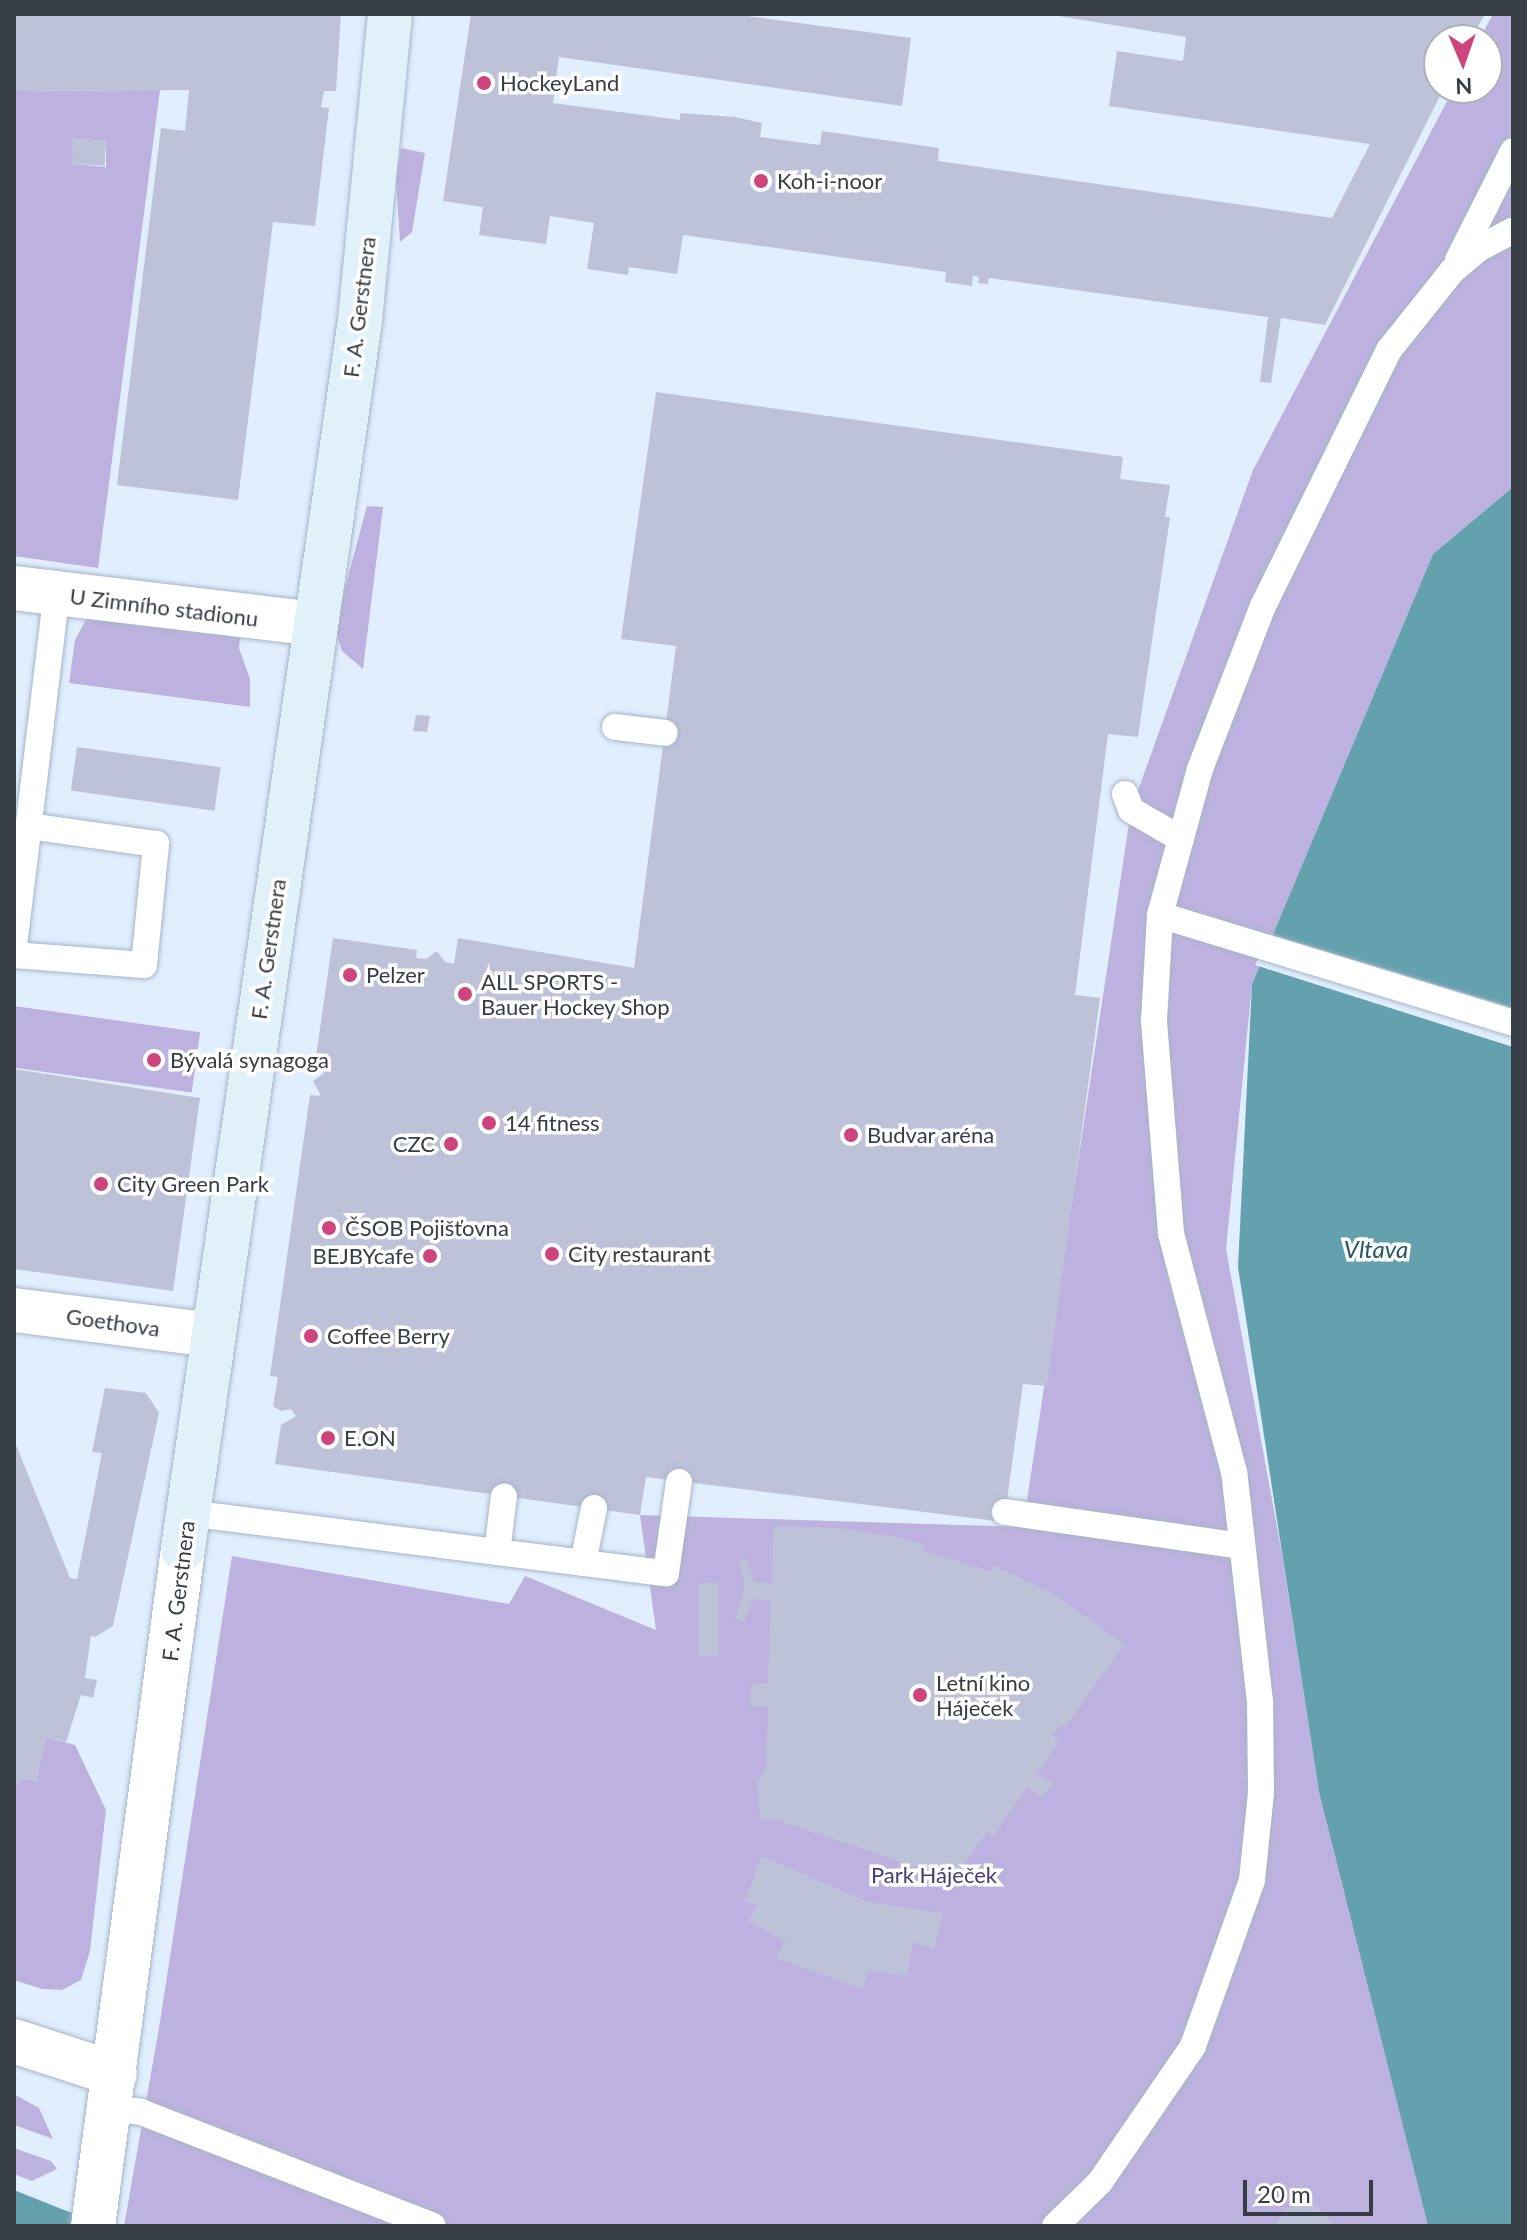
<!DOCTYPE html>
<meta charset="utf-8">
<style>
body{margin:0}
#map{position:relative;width:1527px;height:2240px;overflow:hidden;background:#e1eefe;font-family:Lato,sans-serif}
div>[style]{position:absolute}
.green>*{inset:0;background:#bdb2df;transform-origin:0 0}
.water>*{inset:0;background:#64a1ae}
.pier>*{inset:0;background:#e1eefe}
.building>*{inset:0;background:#bdc2d9;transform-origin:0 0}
.roads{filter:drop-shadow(0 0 2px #a6b5c9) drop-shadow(0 0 2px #a6b5c9)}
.lane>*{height:26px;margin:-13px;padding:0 13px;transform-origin:13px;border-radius:13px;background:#fff}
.street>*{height:44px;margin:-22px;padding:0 22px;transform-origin:22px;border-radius:22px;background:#fff}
.secondary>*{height:44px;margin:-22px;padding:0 22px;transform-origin:22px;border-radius:22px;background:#e0f1fa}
.dots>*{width:22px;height:22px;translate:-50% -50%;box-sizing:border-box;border:4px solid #fff;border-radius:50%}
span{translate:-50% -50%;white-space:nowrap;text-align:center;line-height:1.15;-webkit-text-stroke:7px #fff;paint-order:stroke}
.poi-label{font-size:22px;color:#363d45}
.left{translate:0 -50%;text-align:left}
.right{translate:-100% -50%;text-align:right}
.street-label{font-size:22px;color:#363d45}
.park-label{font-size:22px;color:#4b3973}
.water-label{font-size:24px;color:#235762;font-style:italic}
.frame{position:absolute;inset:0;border:16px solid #363d45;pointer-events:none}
.north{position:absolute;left:1423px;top:24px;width:80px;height:80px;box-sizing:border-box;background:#fff;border:2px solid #afb1b5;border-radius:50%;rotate:178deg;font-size:22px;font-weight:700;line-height:32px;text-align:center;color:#363d45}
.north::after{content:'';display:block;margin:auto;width:28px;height:36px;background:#ce447c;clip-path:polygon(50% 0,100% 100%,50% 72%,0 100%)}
.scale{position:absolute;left:1243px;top:2180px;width:130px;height:36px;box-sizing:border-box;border:4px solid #363d45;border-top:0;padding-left:10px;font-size:24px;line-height:28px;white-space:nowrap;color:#363d45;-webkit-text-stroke:6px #fff;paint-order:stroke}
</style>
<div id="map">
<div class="green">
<div style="clip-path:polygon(1493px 14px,1513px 14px,1513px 487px,1433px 554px,1252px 984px,1226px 1249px,1282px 1554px,1319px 1792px,1428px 2226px,124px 2226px,159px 2028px,232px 1556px,509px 1604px,525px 1576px,656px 1630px,640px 1515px,1023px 1527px,1131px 810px,1253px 470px,1454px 88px,1487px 88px,1487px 40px,1479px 40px)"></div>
<div style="clip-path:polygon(evenodd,160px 90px,98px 568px,14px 556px,14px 91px,160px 90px,74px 139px,106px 141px,106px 167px,73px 164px,74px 139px)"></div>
<div style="clip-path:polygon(401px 148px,425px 153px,412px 232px,400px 242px,396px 179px)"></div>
<div style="clip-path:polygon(367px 506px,383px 507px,363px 669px,342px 651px,336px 633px,343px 595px)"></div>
<div style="clip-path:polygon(87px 618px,240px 638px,239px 648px,250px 679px,250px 707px,69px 683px,75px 640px)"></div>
<div style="left:14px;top:1006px;width:188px;height:61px;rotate:8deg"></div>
<div style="clip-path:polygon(46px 1737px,75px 1745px,106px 1810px,90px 1951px,81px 1980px,62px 1990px,42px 1989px,14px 1980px,14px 1786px,23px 1778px,36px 1781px)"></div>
<div style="clip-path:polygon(14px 2094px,39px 2108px,53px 2139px,14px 2125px)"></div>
<div style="clip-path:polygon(14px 2148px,51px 2161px,57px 2169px,32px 2181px,14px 2174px)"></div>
</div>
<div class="water">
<div style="clip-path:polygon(1513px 487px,1513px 2226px,1428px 2226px,1319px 1792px,1238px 1267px,1252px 984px,1433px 554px)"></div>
<div style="clip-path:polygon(14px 2190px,64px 2210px,111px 2226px,14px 2226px)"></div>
</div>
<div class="pier">
<div style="clip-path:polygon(1269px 934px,1513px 1008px,1513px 1047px,1255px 965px)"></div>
</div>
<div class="building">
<div style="clip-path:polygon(14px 14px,341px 14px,336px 91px,324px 91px,321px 107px,329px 108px,315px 226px,273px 222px,238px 500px,117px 485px,161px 128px,185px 131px,189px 90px,14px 91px)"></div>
<div style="clip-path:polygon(471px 14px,732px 14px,911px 38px,902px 106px,559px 57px,553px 103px,680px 120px,680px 113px,735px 117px,762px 123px,760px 137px,820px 145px,822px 131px,939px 148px,938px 161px,1332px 218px,1370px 144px,1109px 106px,1117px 51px,1183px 61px,1186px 37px,1046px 14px,1485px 14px,1470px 40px,1439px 40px,1439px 88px,1444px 88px,1325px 325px,1281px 318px,1271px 383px,1260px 382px,1268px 317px,989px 278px,988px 284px,978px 283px,979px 277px,973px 276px,972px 286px,945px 282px,946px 272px,683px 235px,677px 274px,629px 267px,628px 275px,587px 269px,594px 223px,550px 216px,546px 244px,479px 235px,483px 207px,443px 201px)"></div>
<div style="left:73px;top:139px;width:33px;height:25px;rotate:3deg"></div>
<div style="clip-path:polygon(656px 392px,1123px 457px,1120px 479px,1170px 485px,1165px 517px,1170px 517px,1138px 737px,1108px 734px,1075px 995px,1100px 998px,1047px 1386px,1023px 1384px,1004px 1522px,646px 1477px,640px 1515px,275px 1464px,281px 1425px,296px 1416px,291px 1409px,281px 1411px,273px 1406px,278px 1377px,270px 1376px,310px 1095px,321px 1096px,313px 1081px,324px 1073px,325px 1065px,315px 1063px,333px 938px,417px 950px,416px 958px,426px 959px,437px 951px,445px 962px,454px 964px,458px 938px,634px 968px,676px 646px,621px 639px)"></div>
<div style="clip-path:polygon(416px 715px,430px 716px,427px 732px,413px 731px)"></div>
<div style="left:77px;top:747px;width:145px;height:44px;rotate:8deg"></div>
<div style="clip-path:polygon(14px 1069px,200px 1098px,173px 1291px,14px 1269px)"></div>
<div style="clip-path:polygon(105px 1388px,146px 1393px,159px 1413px,113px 1626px,95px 1637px,91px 1636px,85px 1678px,97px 1680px,93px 1698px,81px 1695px,66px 1742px,46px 1737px,36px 1781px,23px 1778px,14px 1786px,14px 1440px,70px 1578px,77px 1579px,102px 1453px,92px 1452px)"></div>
<div style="clip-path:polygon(773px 1526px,834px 1528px,894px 1536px,925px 1544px,923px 1550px,991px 1572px,993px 1565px,1052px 1593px,1124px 1644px,1065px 1727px,1062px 1725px,1052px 1735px,1059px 1741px,1036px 1774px,1053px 1783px,1042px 1797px,1027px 1787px,994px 1836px,987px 1831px,952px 1883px,943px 1876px,775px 1819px,760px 1820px,757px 1781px,766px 1769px,768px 1707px,750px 1707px,751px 1683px,768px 1684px,771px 1600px,753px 1599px,744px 1622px,735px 1618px,743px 1597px,744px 1581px,738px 1561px,747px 1559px,754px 1582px,772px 1583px)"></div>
<div style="left:699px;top:1583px;width:20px;height:73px"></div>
<div style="clip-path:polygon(761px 1856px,868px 1902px,943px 1913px,934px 1949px,913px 1943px,907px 1976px,868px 1970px,863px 1989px,776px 1958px,785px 1941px,748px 1921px,757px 1904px,745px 1902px)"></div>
<div style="clip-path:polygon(1300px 2204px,1316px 2205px,1334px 2226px,1275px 2226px,1286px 2209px)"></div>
</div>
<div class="roads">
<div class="lane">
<div style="left:1458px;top:260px;width:122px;rotate:-63.2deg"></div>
<div style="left:615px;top:727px;width:50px;rotate:6.8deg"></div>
<div style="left:1125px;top:794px;width:17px;rotate:69deg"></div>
<div style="left:1131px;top:810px;width:58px;rotate:30.1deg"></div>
<div style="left:1160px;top:915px;width:369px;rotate:17deg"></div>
<div style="left:14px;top:946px;width:356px;rotate:-83.1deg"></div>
<div style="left:14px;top:955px;width:130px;rotate:4.4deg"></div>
<div style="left:144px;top:965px;width:122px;rotate:-84.3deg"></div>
<div style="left:156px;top:844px;width:129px;rotate:-172deg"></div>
<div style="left:1005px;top:1512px;width:239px;rotate:8.2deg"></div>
<div style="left:188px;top:1513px;width:482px;rotate:7.2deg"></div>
<div style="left:666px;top:1573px;width:92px;rotate:-81.9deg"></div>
<div style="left:497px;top:1552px;width:56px;rotate:-82.9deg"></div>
<div style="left:583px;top:1563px;width:56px;rotate:-78.7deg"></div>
<div style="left:110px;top:2108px;width:31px;rotate:7deg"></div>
<div style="left:141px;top:2112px;width:313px;rotate:21.3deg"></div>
<div style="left:1055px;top:2226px;width:63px;rotate:-44.4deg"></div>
<div style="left:1100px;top:2182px;width:165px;rotate:-55.6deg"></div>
<div style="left:1193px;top:2046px;width:176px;rotate:-70.4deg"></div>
<div style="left:1252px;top:1880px;width:87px;rotate:-84.1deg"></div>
<div style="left:1261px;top:1793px;width:91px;rotate:-90.6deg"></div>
<div style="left:1260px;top:1702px;width:231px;rotate:-96.4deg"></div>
<div style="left:1234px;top:1472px;width:247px;rotate:-104.8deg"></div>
<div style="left:1171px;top:1233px;width:214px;rotate:-94.6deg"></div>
<div style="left:1154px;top:1020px;width:105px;rotate:-86.7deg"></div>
<div style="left:1160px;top:915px;width:151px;rotate:-74.7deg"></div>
<div style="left:1200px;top:769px;width:175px;rotate:-68.9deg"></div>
<div style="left:1263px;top:606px;width:285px;rotate:-63.8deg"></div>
<div style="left:1389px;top:350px;width:101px;rotate:-51.4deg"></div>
<div style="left:1452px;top:271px;width:34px;rotate:-40deg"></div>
<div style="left:1478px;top:249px;width:40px;rotate:-28deg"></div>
</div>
<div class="street">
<div style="left:14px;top:588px;width:303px;rotate:6.8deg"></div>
<div style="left:14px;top:1310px;width:199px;rotate:7.2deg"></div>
<div style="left:14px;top:2041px;width:106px;rotate:18.1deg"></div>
<div style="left:93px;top:2226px;width:683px;rotate:-82.43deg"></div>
</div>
<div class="secondary">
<div style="left:183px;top:1549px;width:1242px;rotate:-81.8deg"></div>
<div style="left:360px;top:320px;width:307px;rotate:-84.4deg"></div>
</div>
</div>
<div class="dots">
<div style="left:484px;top:83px;background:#ce447c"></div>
<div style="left:761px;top:181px;background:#ce447c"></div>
<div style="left:350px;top:975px;background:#ce447c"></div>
<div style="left:465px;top:994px;background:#ce447c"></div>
<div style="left:154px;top:1060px;background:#ce447c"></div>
<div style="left:489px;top:1123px;background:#ce447c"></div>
<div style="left:851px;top:1135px;background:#ce447c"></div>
<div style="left:451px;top:1144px;background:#ce447c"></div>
<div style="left:101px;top:1184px;background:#ce447c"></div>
<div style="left:329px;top:1228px;background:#ce447c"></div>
<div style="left:552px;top:1254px;background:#ce447c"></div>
<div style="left:430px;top:1256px;background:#ce447c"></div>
<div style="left:311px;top:1336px;background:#ce447c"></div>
<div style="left:328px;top:1438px;background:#ce447c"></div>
<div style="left:920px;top:1695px;background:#ce447c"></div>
</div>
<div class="poi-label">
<span class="left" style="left:500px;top:83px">HockeyLand</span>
<span class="left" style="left:777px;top:181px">Koh-i-noor</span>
<span class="left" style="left:366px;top:975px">Pelzer</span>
<span class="left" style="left:481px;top:994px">ALL SPORTS -<br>Bauer Hockey Shop</span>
<span class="left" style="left:170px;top:1060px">Bývalá synagoga</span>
<span class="left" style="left:505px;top:1123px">14 fitness</span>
<span class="left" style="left:867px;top:1135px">Budvar aréna</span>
<span class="right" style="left:435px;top:1144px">CZC</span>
<span class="left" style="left:117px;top:1184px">City Green Park</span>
<span class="left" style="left:345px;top:1228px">ČSOB Pojišťovna</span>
<span class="left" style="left:568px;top:1254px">City restaurant</span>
<span class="right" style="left:414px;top:1256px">BEJBYcafe</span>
<span class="left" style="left:327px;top:1336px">Coffee Berry</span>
<span class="left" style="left:344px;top:1438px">E.ON</span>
<span class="left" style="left:936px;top:1695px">Letní kino<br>Háječek</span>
</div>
<div class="street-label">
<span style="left:359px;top:307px;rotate:-83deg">F. A. Gerstnera</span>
<span style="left:164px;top:607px;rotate:7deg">U Zimního stadionu</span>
<span style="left:268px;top:949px;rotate:-82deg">F. A. Gerstnera</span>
<span style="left:113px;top:1322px;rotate:8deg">Goethova</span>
<span style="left:178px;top:1591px;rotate:-83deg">F. A. Gerstnera</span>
</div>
<div class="park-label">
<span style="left:934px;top:1875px">Park Háječek</span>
</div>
<div class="water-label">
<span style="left:1376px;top:1249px">Vltava</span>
</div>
<div class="frame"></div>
<div class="north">N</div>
<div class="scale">20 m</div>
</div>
